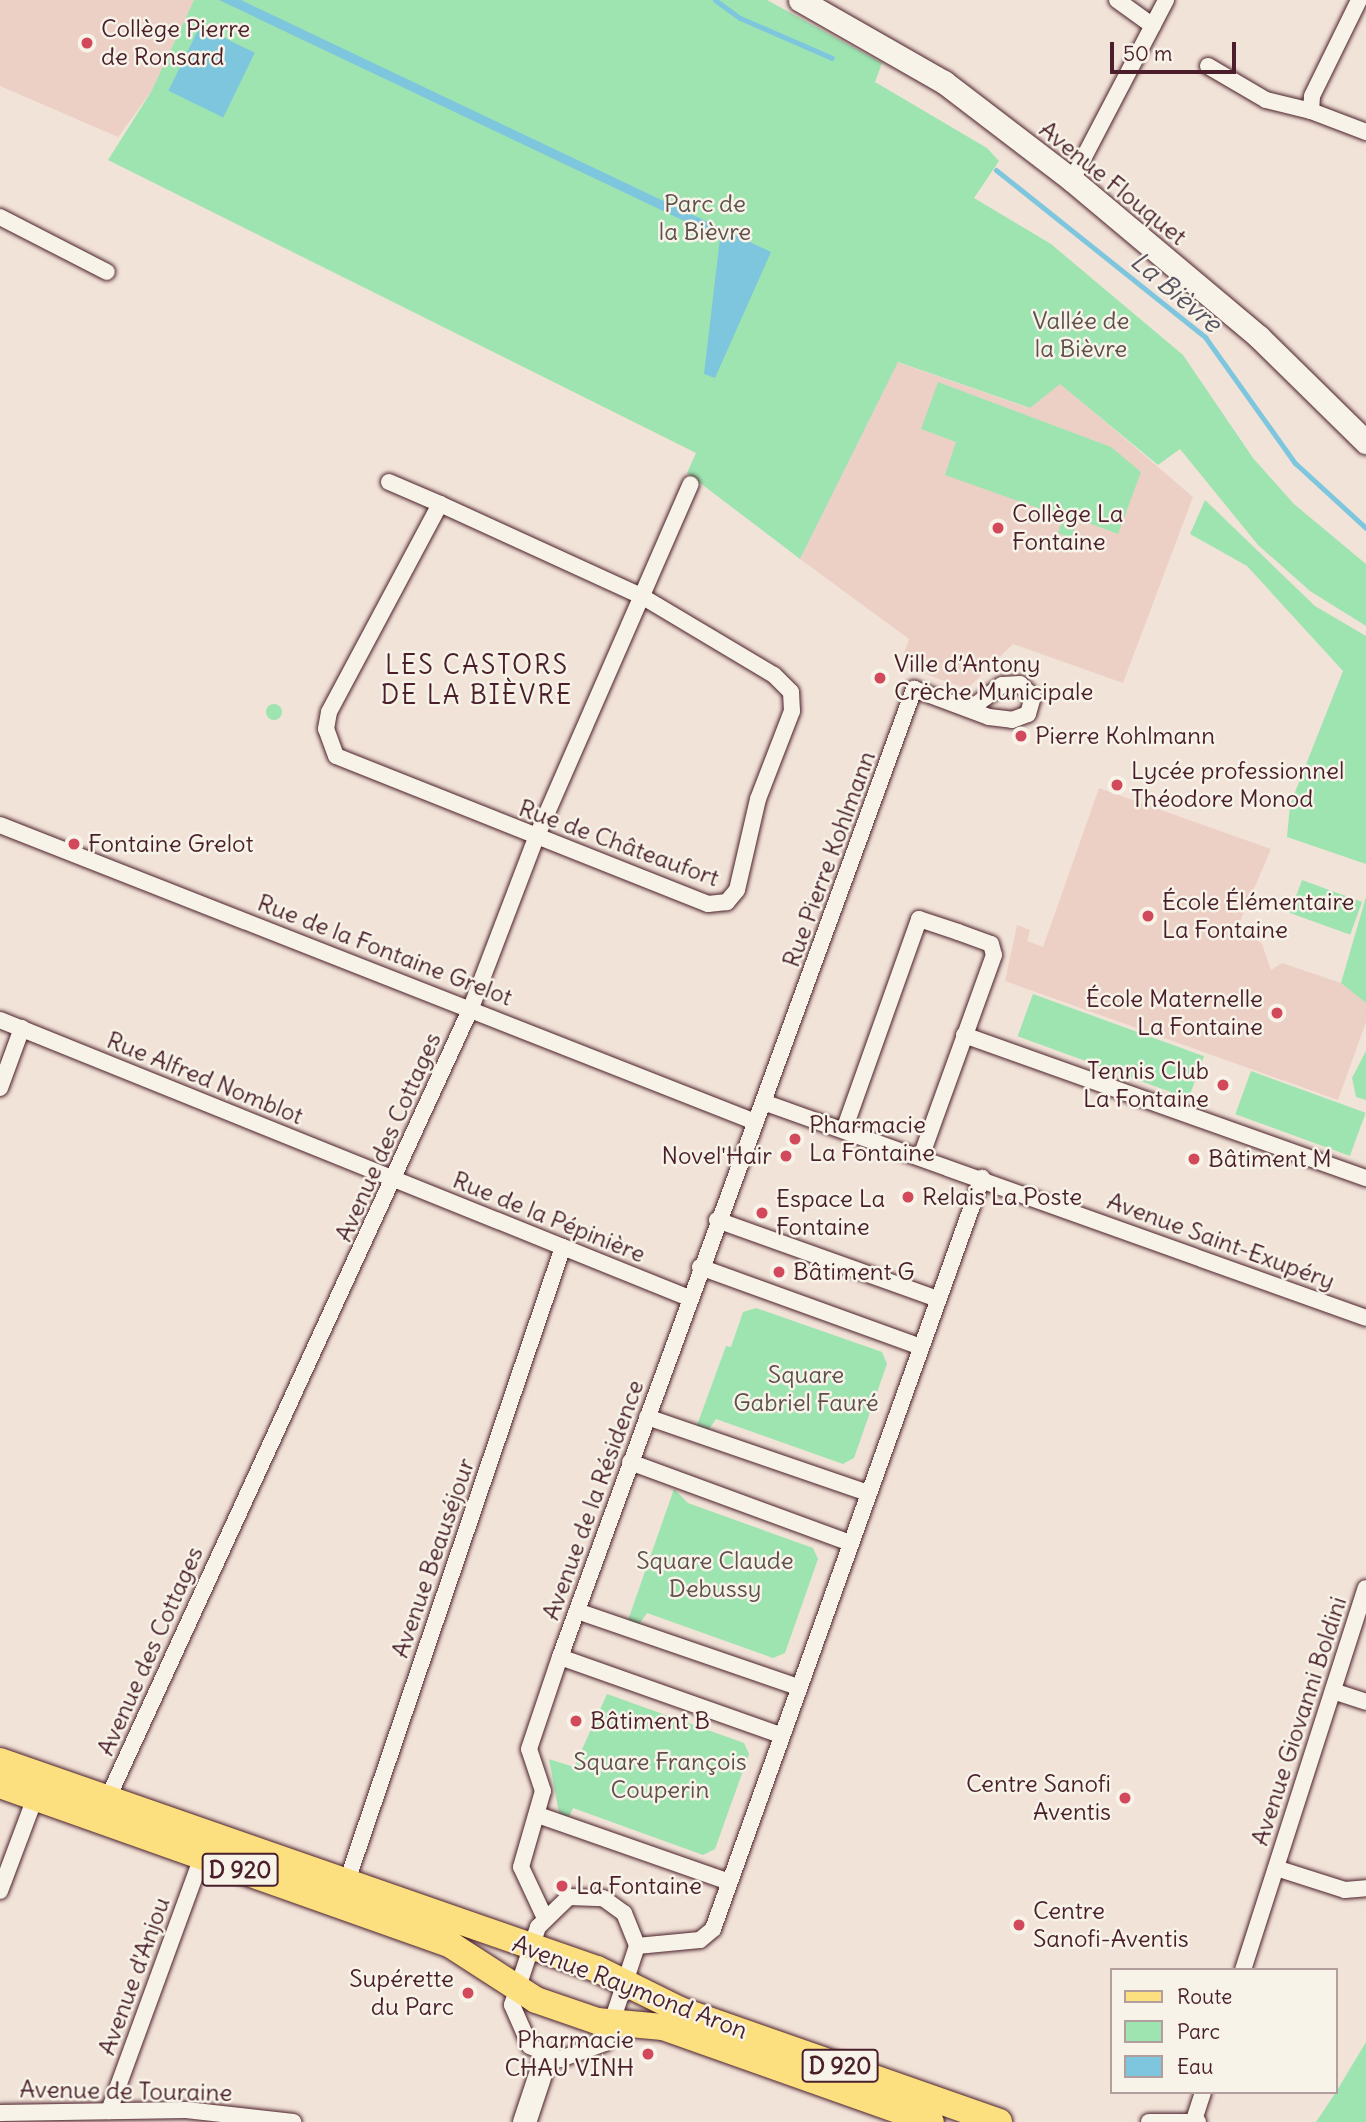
<!DOCTYPE html>
<meta charset="utf-8">
<style>
body{margin:0}
#map{position:relative;width:1366px;height:2122px;overflow:hidden;background:#f2e3d8;font-family:Delius,sans-serif}
div>[style]{position:absolute}
.built>*{inset:0;background:#ecd0c5}
.green>*{inset:0;background:#9ee4b1;transform-origin:0 0}
.round{border-radius:50%}
.water>*{inset:0;background:#7ec6de;transform-origin:0 0}
.stream>*{height:5px;margin:-2.5px;padding:0 2.5px;transform-origin:2.5px;border-radius:2.5px;background:#7ec6de}
.roads{filter:drop-shadow(0 0 2px #4a1f2b) drop-shadow(0 0 2px #4a1f2b)}
.street>*{height:16px;margin:-8px;padding:0 8px;transform-origin:8px;border-radius:8px;background:#f7f3e8}
.secondary>*{height:23px;margin:-11.5px;padding:0 11.5px;transform-origin:11.5px;border-radius:11.5px;background:#f7f3e8}
.primary>*{height:26px;margin:-13px;padding:0 13px;transform-origin:13px;border-radius:13px;background:#fce080}
.dots>*{width:19px;height:19px;translate:-50% -50%;box-sizing:border-box;border:4px solid #f7f3e8;border-radius:50%}
span{translate:-50% -50%;white-space:nowrap;text-align:center;line-height:1.15;-webkit-text-stroke:5px #f7f3e8;paint-order:stroke}
.shield-label span{padding:2px 5px;background:#f7f3e8;border:2px solid;border-radius:5px;-webkit-text-stroke-width:0}
.shield-label{font-size:23px;color:#4a1f2b;font-weight:700}
.poi-label{font-size:24px;color:#4a1f2b}
.left{translate:0 -50%;text-align:left}
.right{translate:-100% -50%;text-align:right}
.street-label{font-size:24px;color:#4a1f2b}
.park-label{font-size:24px;color:#5f504c}
.water-label{font-size:26px;color:#5a5161;font-style:italic}
.neighbourhood-label{font-size:26px;color:#4a1f2b;letter-spacing:2px}
.legend{position:absolute;left:1110px;top:1968px;width:228px;height:126px;box-sizing:border-box;background:#f7f3e8;border:2px solid #b29e9c;margin:0;padding:9px 12px;list-style:none;font-size:21px;color:#4a1f2b}
.legend li{display:flex;align-items:center;gap:14px;height:35px}
.legend b{width:35px;border:2px solid #b29e9c}
.scale{position:absolute;left:1110px;top:42px;width:126px;height:32px;box-sizing:border-box;border:4px solid #4a1f2b;border-top:0;padding-left:9px;font-size:21px;line-height:24px;white-space:nowrap;color:#4a1f2b;-webkit-text-stroke:5px #f7f3e8;paint-order:stroke}
</style>
<div id="map">
<div class="built">
<div style="clip-path:polygon(0 0,194px 0,151px 92px,118px 137px,0 86px)"></div>
<div style="clip-path:polygon(897px 362px,1029px 408px,1060px 383px,1193px 497px,1123px 683px,1013px 644px,967px 689px,900px 665px,909px 639px,800px 559px)"></div>
<div style="clip-path:polygon(1099px 788px,1271px 849px,1239px 924px,1262px 944px,1271px 970px,1282px 963px,1341px 983px,1366px 1003px,1366px 1022px,1338px 1100px,1005px 981px,1017px 925px,1030px 930px,1027px 941px,1043px 947px)"></div>
</div>
<div class="green">
<div style="clip-path:polygon(194px 0,767px 0,882px 63px,875px 82px,987px 148px,999px 161px,974px 198px,1051px 244px,1183px 355px,1253px 458px,1294px 504px,1366px 564px,1366px 626px,1310px 591px,1258px 545px,1180px 449px,1158px 465px,1060px 384px,1030px 408px,898px 362px,800px 559px,687px 473px,696px 453px,108px 160px,151px 92px)"></div>
<div style="clip-path:polygon(938px 382px,1111px 447px,1141px 472px,1118px 534px,1078px 519px,1071px 538px,1058px 533px,1063px 517px,945px 475px,956px 442px,921px 429px)"></div>
<div style="clip-path:polygon(1205px 500px,1315px 606px,1366px 636px,1366px 864px,1287px 837px,1290px 805px,1343px 671px,1247px 566px,1190px 534px)"></div>
<div class="round" style="left:266px;top:704px;width:16px;height:16px"></div>
<div style="left:1302px;top:880px;width:64px;height:35px;rotate:20deg"></div>
<div style="clip-path:polygon(1366px 897px,1366px 1003px,1341px 983px)"></div>
<div style="left:1033px;top:994px;width:182px;height:45px;rotate:20deg"></div>
<div style="clip-path:polygon(1366px 1051px,1366px 1100px,1356px 1097px,1352px 1078px)"></div>
<div style="left:1251px;top:1071px;width:122px;height:46px;rotate:20deg"></div>
<div style="clip-path:polygon(756px 1308px,882px 1352px,887px 1364px,854px 1458px,843px 1464px,716px 1419px,707px 1432px,696px 1428px,726px 1346px,731px 1347px,743px 1312px)"></div>
<div style="clip-path:polygon(674px 1489px,688px 1503px,813px 1548px,818px 1559px,785px 1653px,773px 1658px,647px 1613px,638px 1626px,627px 1623px)"></div>
<div style="clip-path:polygon(607px 1694px,744px 1743px,749px 1754px,715px 1849px,703px 1855px,573px 1808px,569px 1817px,559px 1813px,549px 1759px,574px 1767px)"></div>
<div style="clip-path:polygon(1366px 2042px,1366px 2122px,1316px 2122px,1336px 2092px)"></div>
</div>
<div class="water">
<div style="clip-path:polygon(219px 0,241px 0,771px 252px,715px 378px,704px 374px,720px 238px)"></div>
<div style="left:200px;top:26px;width:61px;height:72px;rotate:26deg"></div>
</div>
<div class="stream">
<div style="left:715px;top:0;width:31px;rotate:36deg"></div>
<div style="left:740px;top:18px;width:100px;rotate:23.5deg"></div>
<div style="left:996px;top:170px;width:268px;rotate:38.6deg"></div>
<div style="left:1205px;top:337px;width:155px;rotate:54.5deg"></div>
<div style="left:1295px;top:463px;width:96px;rotate:42.5deg"></div>
</div>
<div class="roads">
<div class="street">
<div style="left:1117px;top:0;width:44px;rotate:35.8deg"></div>
<div style="left:1208px;top:66px;width:67px;rotate:30.4deg"></div>
<div style="left:1266px;top:100px;width:46px;rotate:13.7deg"></div>
<div style="left:1311px;top:111px;width:15px;rotate:-86deg"></div>
<div style="left:1312px;top:96px;width:107px;rotate:-63.9deg"></div>
<div style="left:1311px;top:111px;width:59px;rotate:20.9deg"></div>
<div style="left:1072px;top:180px;width:203px;rotate:-62.4deg"></div>
<div style="left:0;top:217px;width:120px;rotate:27.2deg"></div>
<div style="left:389px;top:482px;width:56px;rotate:23.3deg"></div>
<div style="left:440px;top:504px;width:223px;rotate:24.6deg"></div>
<div style="left:643px;top:597px;width:152px;rotate:30.8deg"></div>
<div style="left:774px;top:675px;width:24px;rotate:45deg"></div>
<div style="left:791px;top:692px;width:19px;rotate:87deg"></div>
<div style="left:792px;top:711px;width:94px;rotate:111.1deg"></div>
<div style="left:758px;top:799px;width:93px;rotate:103deg"></div>
<div style="left:737px;top:890px;width:16px;rotate:130deg"></div>
<div style="left:727px;top:902px;width:19px;rotate:174deg"></div>
<div style="left:708px;top:904px;width:400px;rotate:-158.3deg"></div>
<div style="left:336px;top:756px;width:29px;rotate:-110deg"></div>
<div style="left:326px;top:729px;width:17px;rotate:-80deg"></div>
<div style="left:329px;top:712px;width:236px;rotate:-61.9deg"></div>
<div style="left:0;top:825px;width:809px;rotate:21.46deg"></div>
<div style="left:0;top:1020px;width:743px;rotate:21.97deg"></div>
<div style="left:964px;top:1035px;width:427px;rotate:19.6deg"></div>
<div style="left:0;top:1088px;width:64px;rotate:-69.9deg"></div>
<div style="left:766px;top:1103px;width:637px;rotate:19.71deg"></div>
<div style="left:844px;top:1130px;width:224px;rotate:-70.4deg"></div>
<div style="left:919px;top:919px;width:41px;rotate:18.4deg"></div>
<div style="left:958px;top:932px;width:35px;rotate:20deg"></div>
<div style="left:991px;top:944px;width:11px;rotate:75deg"></div>
<div style="left:994px;top:955px;width:215px;rotate:109.9deg"></div>
<div style="left:717px;top:1220px;width:235px;rotate:19.7deg"></div>
<div style="left:700px;top:1267px;width:235px;rotate:19.9deg"></div>
<div style="left:647px;top:1417px;width:234px;rotate:19deg"></div>
<div style="left:630px;top:1462px;width:234px;rotate:20.2deg"></div>
<div style="left:577px;top:1611px;width:234px;rotate:19deg"></div>
<div style="left:560px;top:1657px;width:233px;rotate:19.5deg"></div>
<div style="left:1333px;top:1691px;width:35px;rotate:18deg"></div>
<div style="left:107px;top:1800px;width:872px;rotate:-65.32deg"></div>
<div style="left:471px;top:1008px;width:182px;rotate:-69.1deg"></div>
<div style="left:536px;top:838px;width:386px;rotate:-66.4deg"></div>
<div style="left:538px;top:1815px;width:202px;rotate:19.3deg"></div>
<div style="left:1276px;top:1868px;width:72px;rotate:17.7deg"></div>
<div style="left:1345px;top:1890px;width:21px;rotate:-5deg"></div>
<div style="left:346px;top:1884px;width:673px;rotate:-71.19deg"></div>
<div style="left:0;top:1891px;width:99px;rotate:-69.4deg"></div>
<div style="left:569px;top:1897px;width:34px;rotate:2deg"></div>
<div style="left:603px;top:1898px;width:26px;rotate:36deg"></div>
<div style="left:624px;top:1913px;width:35px;rotate:68deg"></div>
<div style="left:637px;top:1946px;width:102px;rotate:108.3deg"></div>
<div style="left:605px;top:2043px;width:48px;rotate:160.4deg"></div>
<div style="left:560px;top:2059px;width:33px;rotate:-157deg"></div>
<div style="left:530px;top:2046px;width:45px;rotate:-113.7deg"></div>
<div style="left:512px;top:2005px;width:82px;rotate:-71.6deg"></div>
<div style="left:538px;top:1927px;width:43px;rotate:-44.1deg"></div>
<div style="left:544px;top:1916px;width:54px;rotate:-115.1deg"></div>
<div style="left:521px;top:1867px;width:79px;rotate:-73.9deg"></div>
<div style="left:543px;top:1791px;width:44px;rotate:-108.4deg"></div>
<div style="left:529px;top:1749px;width:97px;rotate:-71.4deg"></div>
<div style="left:560px;top:1657px;width:1031px;rotate:-69.91deg"></div>
<div style="left:914px;top:689px;width:80px;rotate:20.5deg"></div>
<div style="left:989px;top:717px;width:23px;rotate:7deg"></div>
<div style="left:1012px;top:720px;width:17px;rotate:-21deg"></div>
<div style="left:1028px;top:714px;width:18px;rotate:-74deg"></div>
<div style="left:1033px;top:697px;width:18px;rotate:-135deg"></div>
<div style="left:1020px;top:684px;width:18px;rotate:177deg"></div>
<div style="left:1002px;top:685px;width:38px;rotate:143deg"></div>
<div style="left:637px;top:1946px;width:63px;rotate:-5.4deg"></div>
<div style="left:700px;top:1940px;width:17px;rotate:-40deg"></div>
<div style="left:713px;top:1929px;width:798px;rotate:-70.29deg"></div>
<div style="left:1243px;top:1970px;width:401px;rotate:-72.2deg"></div>
<div style="left:109px;top:2111px;width:270px;rotate:-69.9deg"></div>
<div style="left:0;top:2113px;width:186px;rotate:-0.9deg"></div>
<div style="left:186px;top:2110px;width:108px;rotate:6.4deg"></div>
<div style="left:1194px;top:2120px;width:29px;rotate:-72deg"></div>
<div style="left:1149px;top:2122px;width:49px"></div>
</div>
<div class="secondary">
<div style="left:800px;top:0;width:166px;rotate:29.7deg"></div>
<div style="left:944px;top:82px;width:161px;rotate:37.4deg"></div>
<div style="left:1072px;top:180px;width:244px;rotate:40deg"></div>
<div style="left:1259px;top:337px;width:150px;rotate:44.5deg"></div>
<div style="left:524px;top:2122px;width:70px;rotate:-71.6deg"></div>
</div>
<div class="primary">
<div style="left:0;top:1761px;width:632px;rotate:19.21deg"></div>
<div style="left:597px;top:1969px;width:93px;rotate:26.3deg"></div>
<div style="left:680px;top:2010px;width:338px;rotate:19.3deg"></div>
<div style="left:0;top:1785px;width:479px;rotate:19.5deg"></div>
<div style="left:451px;top:1945px;width:101px;rotate:32.9deg"></div>
<div style="left:536px;top:2000px;width:65px;rotate:19deg"></div>
<div style="left:597px;top:2021px;width:66px;rotate:5.2deg"></div>
<div style="left:663px;top:2027px;width:284px;rotate:19.5deg"></div>
</div>
</div>
<div class="dots">
<div style="left:87px;top:43px;background:#d1495b"></div>
<div style="left:998px;top:528px;background:#d1495b"></div>
<div style="left:880px;top:678px;background:#d1495b"></div>
<div style="left:1021px;top:736px;background:#d1495b"></div>
<div style="left:1117px;top:785px;background:#d1495b"></div>
<div style="left:74px;top:844px;background:#d1495b"></div>
<div style="left:1148px;top:916px;background:#d1495b"></div>
<div style="left:1277px;top:1013px;background:#d1495b"></div>
<div style="left:1223px;top:1085px;background:#d1495b"></div>
<div style="left:795px;top:1139px;background:#d1495b"></div>
<div style="left:786px;top:1156px;background:#d1495b"></div>
<div style="left:1194px;top:1159px;background:#d1495b"></div>
<div style="left:908px;top:1197px;background:#d1495b"></div>
<div style="left:762px;top:1213px;background:#d1495b"></div>
<div style="left:779px;top:1272px;background:#d1495b"></div>
<div style="left:576px;top:1721px;background:#d1495b"></div>
<div style="left:1125px;top:1798px;background:#d1495b"></div>
<div style="left:562px;top:1886px;background:#d1495b"></div>
<div style="left:1019px;top:1925px;background:#d1495b"></div>
<div style="left:468px;top:1993px;background:#d1495b"></div>
<div style="left:648px;top:2054px;background:#d1495b"></div>
</div>
<div class="shield-label">
<span style="left:240px;top:1870px">D 920</span>
<span style="left:840px;top:2066px">D 920</span>
</div>
<div class="poi-label">
<span class="left" style="left:101px;top:43px">Collège Pierre<br>de Ronsard</span>
<span class="left" style="left:1012px;top:528px">Collège La<br>Fontaine</span>
<span class="left" style="left:894px;top:678px">Ville d’Antony<br>Crėche Municipale</span>
<span class="left" style="left:1035px;top:736px">Pierre Kohlmann</span>
<span class="left" style="left:1131px;top:785px">Lycée professionnel<br>Théodore Monod</span>
<span class="left" style="left:88px;top:844px">Fontaine Grelot</span>
<span class="left" style="left:1162px;top:916px">École Élémentaire<br>La Fontaine</span>
<span class="right" style="left:1263px;top:1013px">École Maternelle<br>La Fontaine</span>
<span class="right" style="left:1209px;top:1085px">Tennis Club<br>La Fontaine</span>
<span class="left" style="left:809px;top:1139px">Pharmacie<br>La Fontaine</span>
<span class="right" style="left:772px;top:1156px">Novel'Hair</span>
<span class="left" style="left:1208px;top:1159px">Bâtiment M</span>
<span class="left" style="left:922px;top:1197px">Relais La Poste</span>
<span class="left" style="left:776px;top:1213px">Espace La<br>Fontaine</span>
<span class="left" style="left:793px;top:1272px">Bâtiment G</span>
<span class="left" style="left:590px;top:1721px">Bâtiment B</span>
<span class="right" style="left:1111px;top:1798px">Centre Sanofi<br>Aventis</span>
<span class="left" style="left:576px;top:1886px">La Fontaine</span>
<span class="left" style="left:1033px;top:1925px">Centre<br>Sanofi-Aventis</span>
<span class="right" style="left:454px;top:1993px">Supérette<br>du Parc</span>
<span class="right" style="left:634px;top:2054px">Pharmacie<br>CHAU VINH</span>
</div>
<div class="street-label">
<span style="left:1113px;top:183px;rotate:39deg">Avenue Flouquet</span>
<span style="left:619px;top:843px;rotate:20deg">Rue de Châteaufort</span>
<span style="left:829px;top:859px;rotate:-70deg">Rue Pierre Kohlmann</span>
<span style="left:385px;top:950px;rotate:21deg">Rue de la Fontaine Grelot</span>
<span style="left:205px;top:1078px;rotate:22deg">Rue Alfred Nomblot</span>
<span style="left:388px;top:1137px;rotate:-66deg">Avenue des Cottages</span>
<span style="left:549px;top:1217px;rotate:22deg">Rue de la Pépinière</span>
<span style="left:1221px;top:1241px;rotate:20deg">Avenue Saint-Exupéry</span>
<span style="left:593px;top:1500px;rotate:-70deg">Avenue de la Résidence</span>
<span style="left:433px;top:1558px;rotate:-71deg">Avenue Beauséjour</span>
<span style="left:150px;top:1651px;rotate:-66deg">Avenue des Cottages</span>
<span style="left:1299px;top:1721px;rotate:-72deg">Avenue Giovanni Boldini</span>
<span style="left:134px;top:1976px;rotate:-70deg">Avenue d'Anjou</span>
<span style="left:630px;top:1987px;rotate:21deg">Avenue Raymond Aron</span>
<span style="left:126px;top:2091px;rotate:1deg">Avenue de Touraine</span>
</div>
<div class="park-label">
<span style="left:705px;top:218px">Parc de<br>la Bièvre</span>
<span style="left:1081px;top:335px">Vallée de<br>la Bièvre</span>
<span style="left:806px;top:1389px">Square<br>Gabriel Fauré</span>
<span style="left:715px;top:1575px">Square Claude<br>Debussy</span>
<span style="left:660px;top:1776px">Square François<br>Couperin</span>
</div>
<div class="water-label">
<span style="left:1176px;top:292px;rotate:40deg">La Bièvre</span>
</div>
<div class="neighbourhood-label">
<span style="left:477px;top:680px">LES CASTORS<br>DE LA BIÈVRE</span>
</div>
<ul class="legend">
<li><b style="height:9px;background:#fce080"></b>Route</li>
<li><b style="height:19px;background:#9ee4b1"></b>Parc</li>
<li><b style="height:19px;background:#7ec6de"></b>Eau</li>
</ul>
<div class="scale">50 m</div>
</div>
